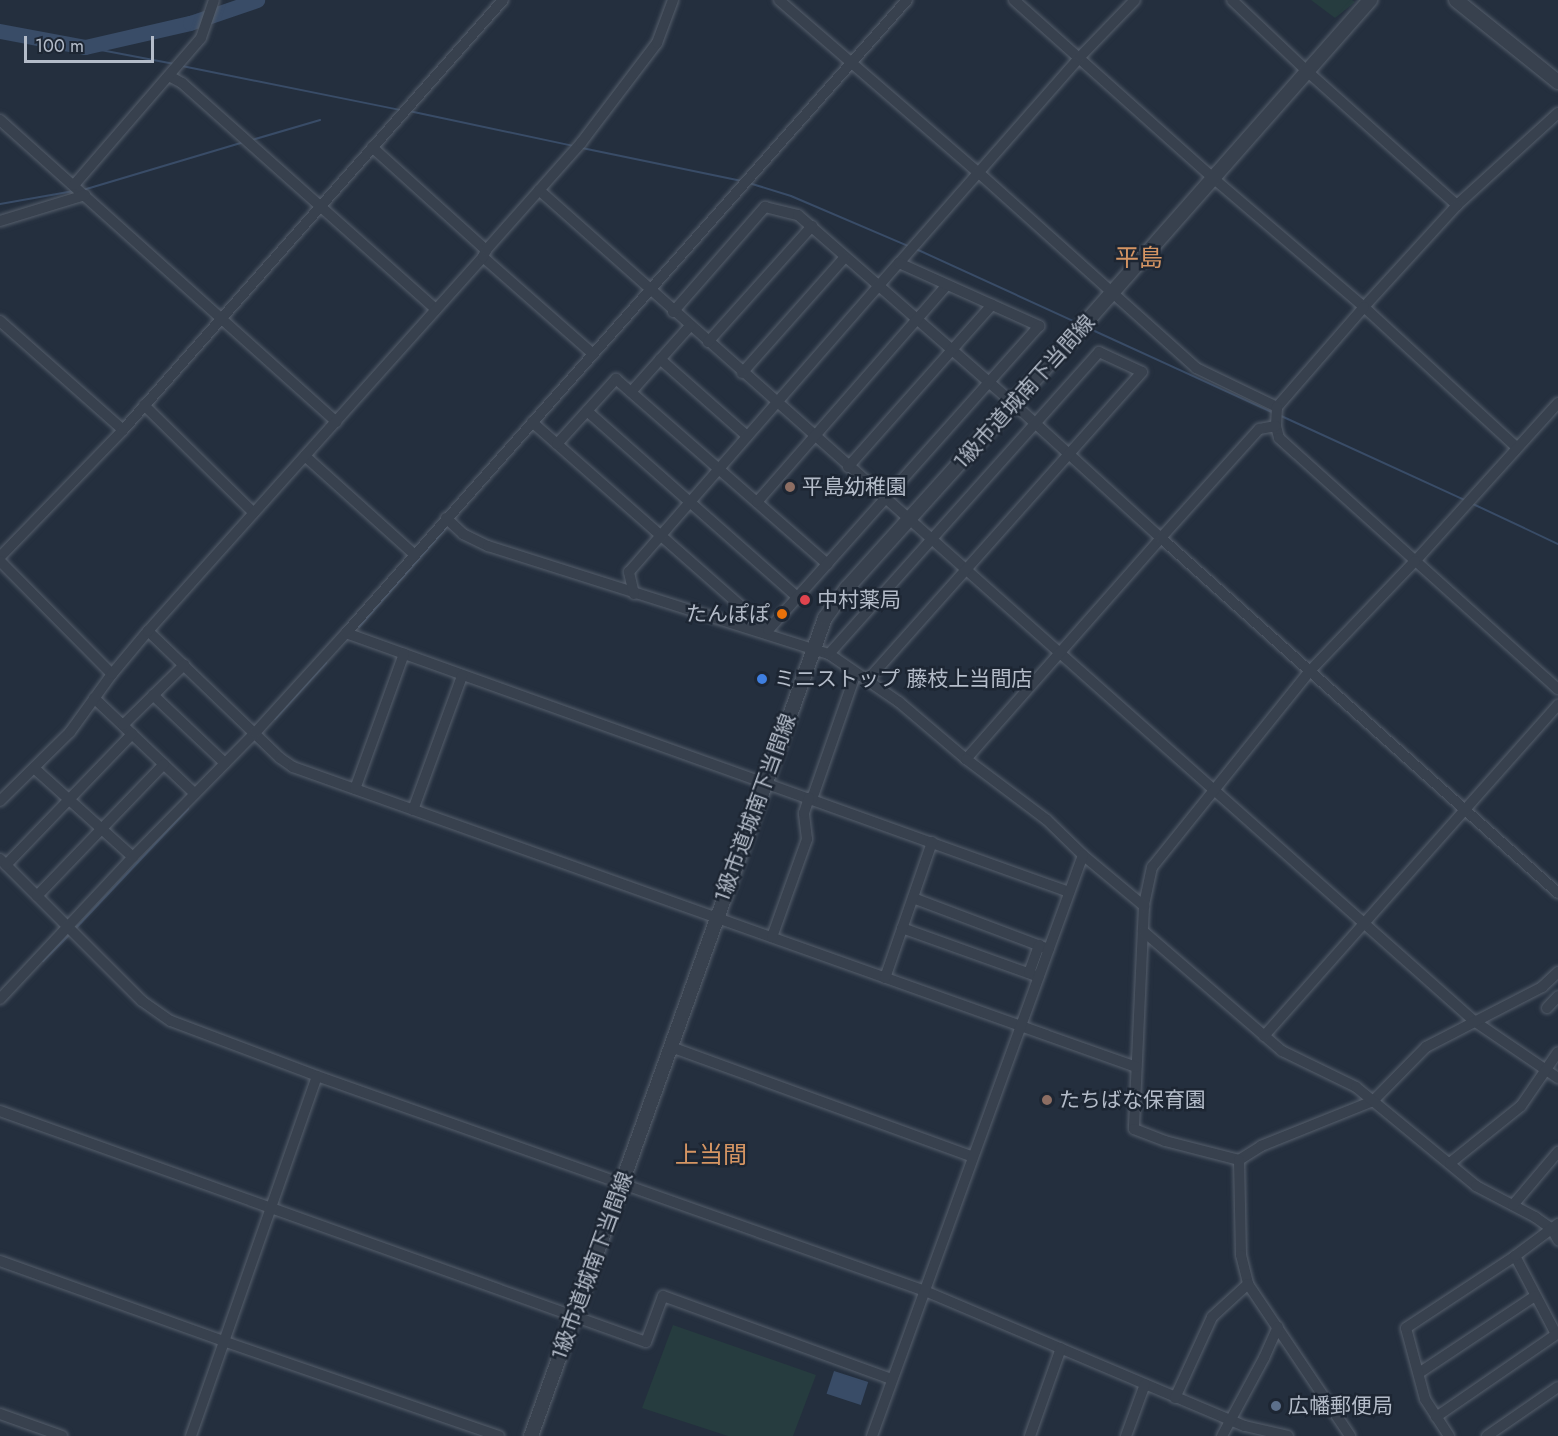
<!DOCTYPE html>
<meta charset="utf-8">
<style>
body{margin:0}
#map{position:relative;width:1558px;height:1436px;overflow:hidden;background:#242f3e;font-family:Jost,"Noto Sans JP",sans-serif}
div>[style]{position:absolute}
.green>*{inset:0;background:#263c3f}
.water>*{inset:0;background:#394c67;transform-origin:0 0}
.stream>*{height:2px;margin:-1px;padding:0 1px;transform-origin:1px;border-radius:1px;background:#394c67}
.river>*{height:15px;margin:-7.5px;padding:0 7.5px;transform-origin:7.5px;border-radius:7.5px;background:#394c67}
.roads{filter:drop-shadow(0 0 2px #565f6c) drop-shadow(0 0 2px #565f6c)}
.minor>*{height:10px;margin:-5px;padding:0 5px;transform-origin:5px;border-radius:5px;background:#38414e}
.tertiary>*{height:14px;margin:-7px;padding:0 7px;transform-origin:7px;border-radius:7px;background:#38414e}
.dots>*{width:16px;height:16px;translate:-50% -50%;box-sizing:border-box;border:3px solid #1d2633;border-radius:50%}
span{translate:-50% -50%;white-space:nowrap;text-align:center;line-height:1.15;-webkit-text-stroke:5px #1d2633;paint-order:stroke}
.street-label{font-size:21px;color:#b4bcc9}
.poi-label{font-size:21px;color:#b4bcc9}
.left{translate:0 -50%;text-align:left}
.right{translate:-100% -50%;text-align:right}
.quarter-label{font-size:24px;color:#d59563}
.scale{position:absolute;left:24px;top:36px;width:130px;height:27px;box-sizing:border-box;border:3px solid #b4bcc9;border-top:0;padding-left:8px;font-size:18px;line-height:21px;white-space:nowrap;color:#b4bcc9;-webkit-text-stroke:4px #1d2633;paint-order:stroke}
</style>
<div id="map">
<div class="green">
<div style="clip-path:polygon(1311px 0,1352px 0,1355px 2px,1335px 18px)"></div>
<div style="clip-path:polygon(673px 1325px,816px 1375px,793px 1436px,728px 1436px,642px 1408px)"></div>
</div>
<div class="water">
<div style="left:834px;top:1371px;width:36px;height:24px;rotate:18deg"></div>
</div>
<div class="stream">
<div style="left:85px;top:47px;width:91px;rotate:10.8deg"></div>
<div style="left:182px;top:66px;width:222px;rotate:11.4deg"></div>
<div style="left:409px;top:111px;width:169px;rotate:12deg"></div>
<div style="left:252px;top:140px;width:71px;rotate:-16.4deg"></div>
<div style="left:582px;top:148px;width:162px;rotate:11.7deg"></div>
<div style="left:749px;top:183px;width:44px;rotate:17.2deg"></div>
<div style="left:791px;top:196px;width:127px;rotate:23.1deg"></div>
<div style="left:83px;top:190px;width:168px;rotate:-16.6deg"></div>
<div style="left:0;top:204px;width:75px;rotate:-10deg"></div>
<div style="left:916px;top:249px;width:178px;rotate:24.6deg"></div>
<div style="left:1088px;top:328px;width:205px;rotate:24.6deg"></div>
<div style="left:1279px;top:415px;width:205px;rotate:24.6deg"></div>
<div style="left:1473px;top:504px;width:94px;rotate:25.2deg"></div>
<div style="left:359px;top:627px;width:132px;rotate:-48.7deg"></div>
<div style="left:275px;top:719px;width:76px;rotate:-47.7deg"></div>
<div style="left:75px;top:929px;width:165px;rotate:-46.7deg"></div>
<div style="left:43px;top:961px;width:40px;rotate:-45deg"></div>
</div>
<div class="river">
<div style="left:0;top:31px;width:86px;rotate:10.7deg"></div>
<div style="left:85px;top:47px;width:108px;rotate:-12.9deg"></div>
<div style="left:190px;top:23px;width:71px;rotate:-18.9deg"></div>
</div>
<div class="roads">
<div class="minor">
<div style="left:779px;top:0;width:264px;rotate:40.9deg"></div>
<div style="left:979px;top:173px;width:292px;rotate:41.9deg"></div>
<div style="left:1196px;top:368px;width:90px;rotate:25.7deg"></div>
<div style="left:1014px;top:0;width:267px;rotate:41.8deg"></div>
<div style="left:1213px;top:178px;width:199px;rotate:40.5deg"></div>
<div style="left:1364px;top:307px;width:207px;rotate:42.6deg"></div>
<div style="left:1232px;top:0;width:105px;rotate:43.5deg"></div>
<div style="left:1308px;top:72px;width:200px;rotate:41.8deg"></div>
<div style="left:169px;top:76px;width:15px;rotate:28deg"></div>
<div style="left:182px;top:83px;width:340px;rotate:41.7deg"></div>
<div style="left:1558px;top:113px;width:137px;rotate:137.7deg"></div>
<div style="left:1457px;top:205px;width:138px;rotate:132.4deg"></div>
<div style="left:1364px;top:307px;width:133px;rotate:131deg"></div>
<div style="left:1277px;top:407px;width:19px;rotate:93deg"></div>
<div style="left:1276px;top:426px;width:12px;rotate:76deg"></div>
<div style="left:1279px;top:438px;width:375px;rotate:42deg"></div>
<div style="left:0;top:120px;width:452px;rotate:41.9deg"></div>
<div style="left:372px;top:147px;width:154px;rotate:42.1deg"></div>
<div style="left:74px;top:185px;width:194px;rotate:-49.2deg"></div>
<div style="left:201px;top:38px;width:40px;rotate:-71.1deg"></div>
<div style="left:539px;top:190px;width:1251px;rotate:41.63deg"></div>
<div style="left:1474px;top:1021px;width:102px;rotate:34.2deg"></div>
<div style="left:0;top:221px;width:89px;rotate:-17deg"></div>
<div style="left:483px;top:257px;width:147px;rotate:41.4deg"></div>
<div style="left:899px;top:263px;width:274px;rotate:-48.7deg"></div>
<div style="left:1080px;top:57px;width:79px;rotate:-46deg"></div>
<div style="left:673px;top:312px;width:140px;rotate:-48.8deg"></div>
<div style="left:765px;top:207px;width:34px;rotate:14deg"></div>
<div style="left:798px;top:215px;width:286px;rotate:41.2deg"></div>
<div style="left:1013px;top:403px;width:200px;rotate:42.4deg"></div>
<div style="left:1161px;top:538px;width:295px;rotate:131.4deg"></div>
<div style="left:0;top:321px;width:164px;rotate:41.5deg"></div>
<div style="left:708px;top:342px;width:156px;rotate:-48.1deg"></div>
<div style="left:660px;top:359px;width:115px;rotate:41.5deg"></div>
<div style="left:742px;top:373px;width:155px;rotate:-48.4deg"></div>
<div style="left:631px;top:392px;width:89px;rotate:-48.2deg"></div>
<div style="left:1558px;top:403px;width:213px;rotate:132.1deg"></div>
<div style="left:1415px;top:561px;width:153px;rotate:133.7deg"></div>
<div style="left:1309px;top:672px;width:250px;rotate:128.8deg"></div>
<div style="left:1152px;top:867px;width:40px;rotate:102deg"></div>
<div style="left:1144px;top:906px;width:223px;rotate:92.6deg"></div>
<div style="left:1134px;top:1129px;width:33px;rotate:21deg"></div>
<div style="left:1165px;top:1141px;width:76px;rotate:14.4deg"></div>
<div style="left:1239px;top:1160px;width:26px;rotate:-32deg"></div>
<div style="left:1261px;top:1146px;width:121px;rotate:-21.9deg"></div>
<div style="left:1373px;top:1101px;width:76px;rotate:-45.5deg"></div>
<div style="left:1426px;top:1047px;width:131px;rotate:-27.3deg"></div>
<div style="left:1542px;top:987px;width:22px;rotate:-43deg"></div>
<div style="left:144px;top:405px;width:153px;rotate:44.5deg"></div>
<div style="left:587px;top:411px;width:281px;rotate:41.5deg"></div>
<div style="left:532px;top:422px;width:315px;rotate:41.4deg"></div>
<div style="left:768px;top:630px;width:4px;rotate:117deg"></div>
<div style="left:1276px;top:426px;width:17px;rotate:170deg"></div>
<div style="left:1259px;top:429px;width:147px;rotate:132deg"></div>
<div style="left:1161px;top:538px;width:533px;rotate:41.8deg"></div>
<div style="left:557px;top:444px;width:88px;rotate:-47.8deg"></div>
<div style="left:616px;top:379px;width:281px;rotate:41.2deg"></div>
<div style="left:305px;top:456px;width:147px;rotate:42deg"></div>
<div style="left:848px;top:467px;width:217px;rotate:-48.4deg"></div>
<div style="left:757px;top:502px;width:288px;rotate:-48.8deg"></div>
<div style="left:446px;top:518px;width:23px;rotate:43deg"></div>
<div style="left:463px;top:534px;width:28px;rotate:26deg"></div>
<div style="left:488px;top:546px;width:358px;rotate:17.6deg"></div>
<div style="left:829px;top:654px;width:85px;rotate:34.4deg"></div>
<div style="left:899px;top:702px;width:88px;rotate:40.4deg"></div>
<div style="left:966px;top:759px;width:101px;rotate:37deg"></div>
<div style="left:1047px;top:820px;width:50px;rotate:44.2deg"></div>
<div style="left:1083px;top:855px;width:80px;rotate:39.9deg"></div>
<div style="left:0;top:557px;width:177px;rotate:-45.9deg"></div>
<div style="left:123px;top:430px;width:574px;rotate:-48.53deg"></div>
<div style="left:0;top:561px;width:159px;rotate:45.3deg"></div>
<div style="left:634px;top:594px;width:23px;rotate:-103deg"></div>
<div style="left:629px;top:572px;width:410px;rotate:-48.9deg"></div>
<div style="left:899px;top:263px;width:154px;rotate:24.2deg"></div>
<div style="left:1039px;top:326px;width:407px;rotate:131.7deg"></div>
<div style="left:148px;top:631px;width:183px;rotate:43.9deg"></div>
<div style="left:280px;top:758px;width:16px;rotate:35deg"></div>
<div style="left:293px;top:767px;width:895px;rotate:19.59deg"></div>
<div style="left:346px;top:633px;width:768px;rotate:19.71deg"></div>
<div style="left:829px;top:654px;width:405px;rotate:-48.2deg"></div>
<div style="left:1099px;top:352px;width:47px;rotate:24.9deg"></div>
<div style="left:1142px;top:372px;width:412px;rotate:131.7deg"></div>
<div style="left:153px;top:695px;width:99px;rotate:43.4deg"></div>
<div style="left:94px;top:698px;width:139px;rotate:43.5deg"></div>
<div style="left:123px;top:725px;width:86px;rotate:-44.5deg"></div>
<div style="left:34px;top:768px;width:133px;rotate:42deg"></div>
<div style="left:355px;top:789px;width:144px;rotate:-70.1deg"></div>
<div style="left:812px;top:799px;width:133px;rotate:-70.8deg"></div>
<div style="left:0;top:801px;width:98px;rotate:-44.6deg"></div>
<div style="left:70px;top:732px;width:72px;rotate:-54.1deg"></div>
<div style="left:112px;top:674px;width:56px;rotate:-50.1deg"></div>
<div style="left:148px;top:631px;width:502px;rotate:-48.15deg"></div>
<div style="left:483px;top:257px;width:8px;rotate:-67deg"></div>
<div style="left:486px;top:250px;width:143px;rotate:-48.4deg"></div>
<div style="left:581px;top:143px;width:126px;rotate:-52.8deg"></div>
<div style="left:657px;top:43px;width:46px;rotate:-69.6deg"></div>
<div style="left:413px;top:810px;width:143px;rotate:-69.9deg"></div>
<div style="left:0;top:859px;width:201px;rotate:45deg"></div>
<div style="left:142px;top:1001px;width:35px;rotate:35deg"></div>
<div style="left:171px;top:1021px;width:156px;rotate:20.6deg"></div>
<div style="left:317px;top:1076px;width:645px;rotate:19.47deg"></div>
<div style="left:925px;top:1291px;width:347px;rotate:22.9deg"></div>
<div style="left:1245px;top:1426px;width:44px;rotate:13.1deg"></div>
<div style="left:6px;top:865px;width:182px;rotate:-46.1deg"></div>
<div style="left:37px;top:896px;width:183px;rotate:-46.1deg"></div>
<div style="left:913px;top:898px;width:145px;rotate:20.6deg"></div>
<div style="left:902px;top:928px;width:145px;rotate:19.7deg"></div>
<div style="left:1143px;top:931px;width:184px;rotate:40.8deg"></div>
<div style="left:1282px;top:1051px;width:82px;rotate:25.9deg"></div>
<div style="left:1356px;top:1087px;width:156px;rotate:39.5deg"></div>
<div style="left:1476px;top:1186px;width:67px;rotate:27.7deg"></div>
<div style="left:1535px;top:1217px;width:21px;rotate:35deg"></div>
<div style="left:1552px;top:1229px;width:13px;rotate:61deg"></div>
<div style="left:772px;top:937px;width:104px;rotate:-70.3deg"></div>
<div style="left:807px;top:839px;width:26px;rotate:-97deg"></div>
<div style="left:804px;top:813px;width:16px;rotate:-72deg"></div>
<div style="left:1029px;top:973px;width:30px;rotate:-70deg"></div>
<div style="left:885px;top:978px;width:144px;rotate:-70.9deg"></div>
<div style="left:0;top:999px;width:195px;rotate:-46.9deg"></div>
<div style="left:133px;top:857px;width:174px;rotate:-45.5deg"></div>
<div style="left:255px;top:733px;width:135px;rotate:-47.7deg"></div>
<div style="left:346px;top:633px;width:846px;rotate:-48.45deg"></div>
<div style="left:1547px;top:1008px;width:16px;rotate:-47deg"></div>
<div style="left:1264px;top:1036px;width:443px;rotate:-48.4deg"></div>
<div style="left:671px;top:1047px;width:321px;rotate:20deg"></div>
<div style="left:0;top:1111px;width:686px;rotate:19.68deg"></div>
<div style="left:646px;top:1342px;width:49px;rotate:-69.7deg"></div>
<div style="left:663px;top:1296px;width:243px;rotate:20deg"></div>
<div style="left:1239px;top:1160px;width:95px;rotate:88.8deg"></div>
<div style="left:1241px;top:1255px;width:30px;rotate:76deg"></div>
<div style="left:1248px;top:1284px;width:183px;rotate:56.1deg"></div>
<div style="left:1450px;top:1163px;width:91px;rotate:-38.8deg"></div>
<div style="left:1521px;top:1106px;width:65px;rotate:-55.6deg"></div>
<div style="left:1513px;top:1205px;width:70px;rotate:-49.7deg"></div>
<div style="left:1515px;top:1256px;width:88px;rotate:62.3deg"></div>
<div style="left:0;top:1261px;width:237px;rotate:19.7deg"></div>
<div style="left:223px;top:1341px;width:292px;rotate:19deg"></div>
<div style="left:1419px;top:1373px;width:139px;rotate:-33.6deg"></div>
<div style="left:1175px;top:1398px;width:89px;rotate:-65.4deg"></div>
<div style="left:1212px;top:1317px;width:49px;rotate:-42.5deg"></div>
<div style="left:0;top:1414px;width:66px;rotate:19.5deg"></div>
<div style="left:1436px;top:1417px;width:148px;rotate:-34.5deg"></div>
<div style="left:191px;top:1436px;width:381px;rotate:-70.7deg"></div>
<div style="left:872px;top:1436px;width:618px;rotate:-70.04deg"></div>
<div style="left:1030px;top:1436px;width:93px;rotate:-70.6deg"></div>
<div style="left:1126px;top:1436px;width:55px;rotate:-69.9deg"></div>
<div style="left:1222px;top:1436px;width:89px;rotate:-61.7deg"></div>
<div style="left:1264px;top:1358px;width:34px;rotate:-66deg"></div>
<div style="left:1449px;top:1436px;width:44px;rotate:-123deg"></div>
<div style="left:1425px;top:1399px;width:73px;rotate:-105deg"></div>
<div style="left:1406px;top:1328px;width:131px;rotate:-33.4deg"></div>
<div style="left:1515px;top:1256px;width:54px;rotate:-36.7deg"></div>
<div style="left:1487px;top:1436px;width:86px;rotate:-34.6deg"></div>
</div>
<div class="tertiary">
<div style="left:1456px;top:0;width:131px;rotate:38.8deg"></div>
<div style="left:531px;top:1436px;width:869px;rotate:-70.23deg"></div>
<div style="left:825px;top:618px;width:37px;rotate:-54deg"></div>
<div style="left:847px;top:588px;width:360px;rotate:-48deg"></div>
<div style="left:1088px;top:320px;width:427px;rotate:-48.6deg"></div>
</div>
</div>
<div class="dots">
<div style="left:790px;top:487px;background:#8d6e63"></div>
<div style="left:805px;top:600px;background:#e0444e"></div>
<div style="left:782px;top:614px;background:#e8710a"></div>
<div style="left:762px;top:679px;background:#3f7fe0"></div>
<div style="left:1047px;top:1100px;background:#8d6e63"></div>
<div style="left:1276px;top:1406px;background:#5c6f8a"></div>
</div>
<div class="street-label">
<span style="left:1024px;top:392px;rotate:-48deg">1級市道城南下当間線</span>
<span style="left:755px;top:808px;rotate:-70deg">1級市道城南下当間線</span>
<span style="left:592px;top:1266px;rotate:-70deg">1級市道城南下当間線</span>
</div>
<div class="poi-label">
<span class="left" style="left:802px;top:487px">平島幼稚園</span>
<span class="left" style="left:817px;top:600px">中村薬局</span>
<span class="right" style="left:770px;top:614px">たんぽぽ</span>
<span class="left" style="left:774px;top:679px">ミニストップ 藤枝上当間店</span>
<span class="left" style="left:1059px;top:1100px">たちばな保育園</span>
<span class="left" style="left:1288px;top:1406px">広幡郵便局</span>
</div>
<div class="quarter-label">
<span style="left:1139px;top:258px">平島</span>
<span style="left:711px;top:1155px">上当間</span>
</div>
<div class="scale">100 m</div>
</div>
